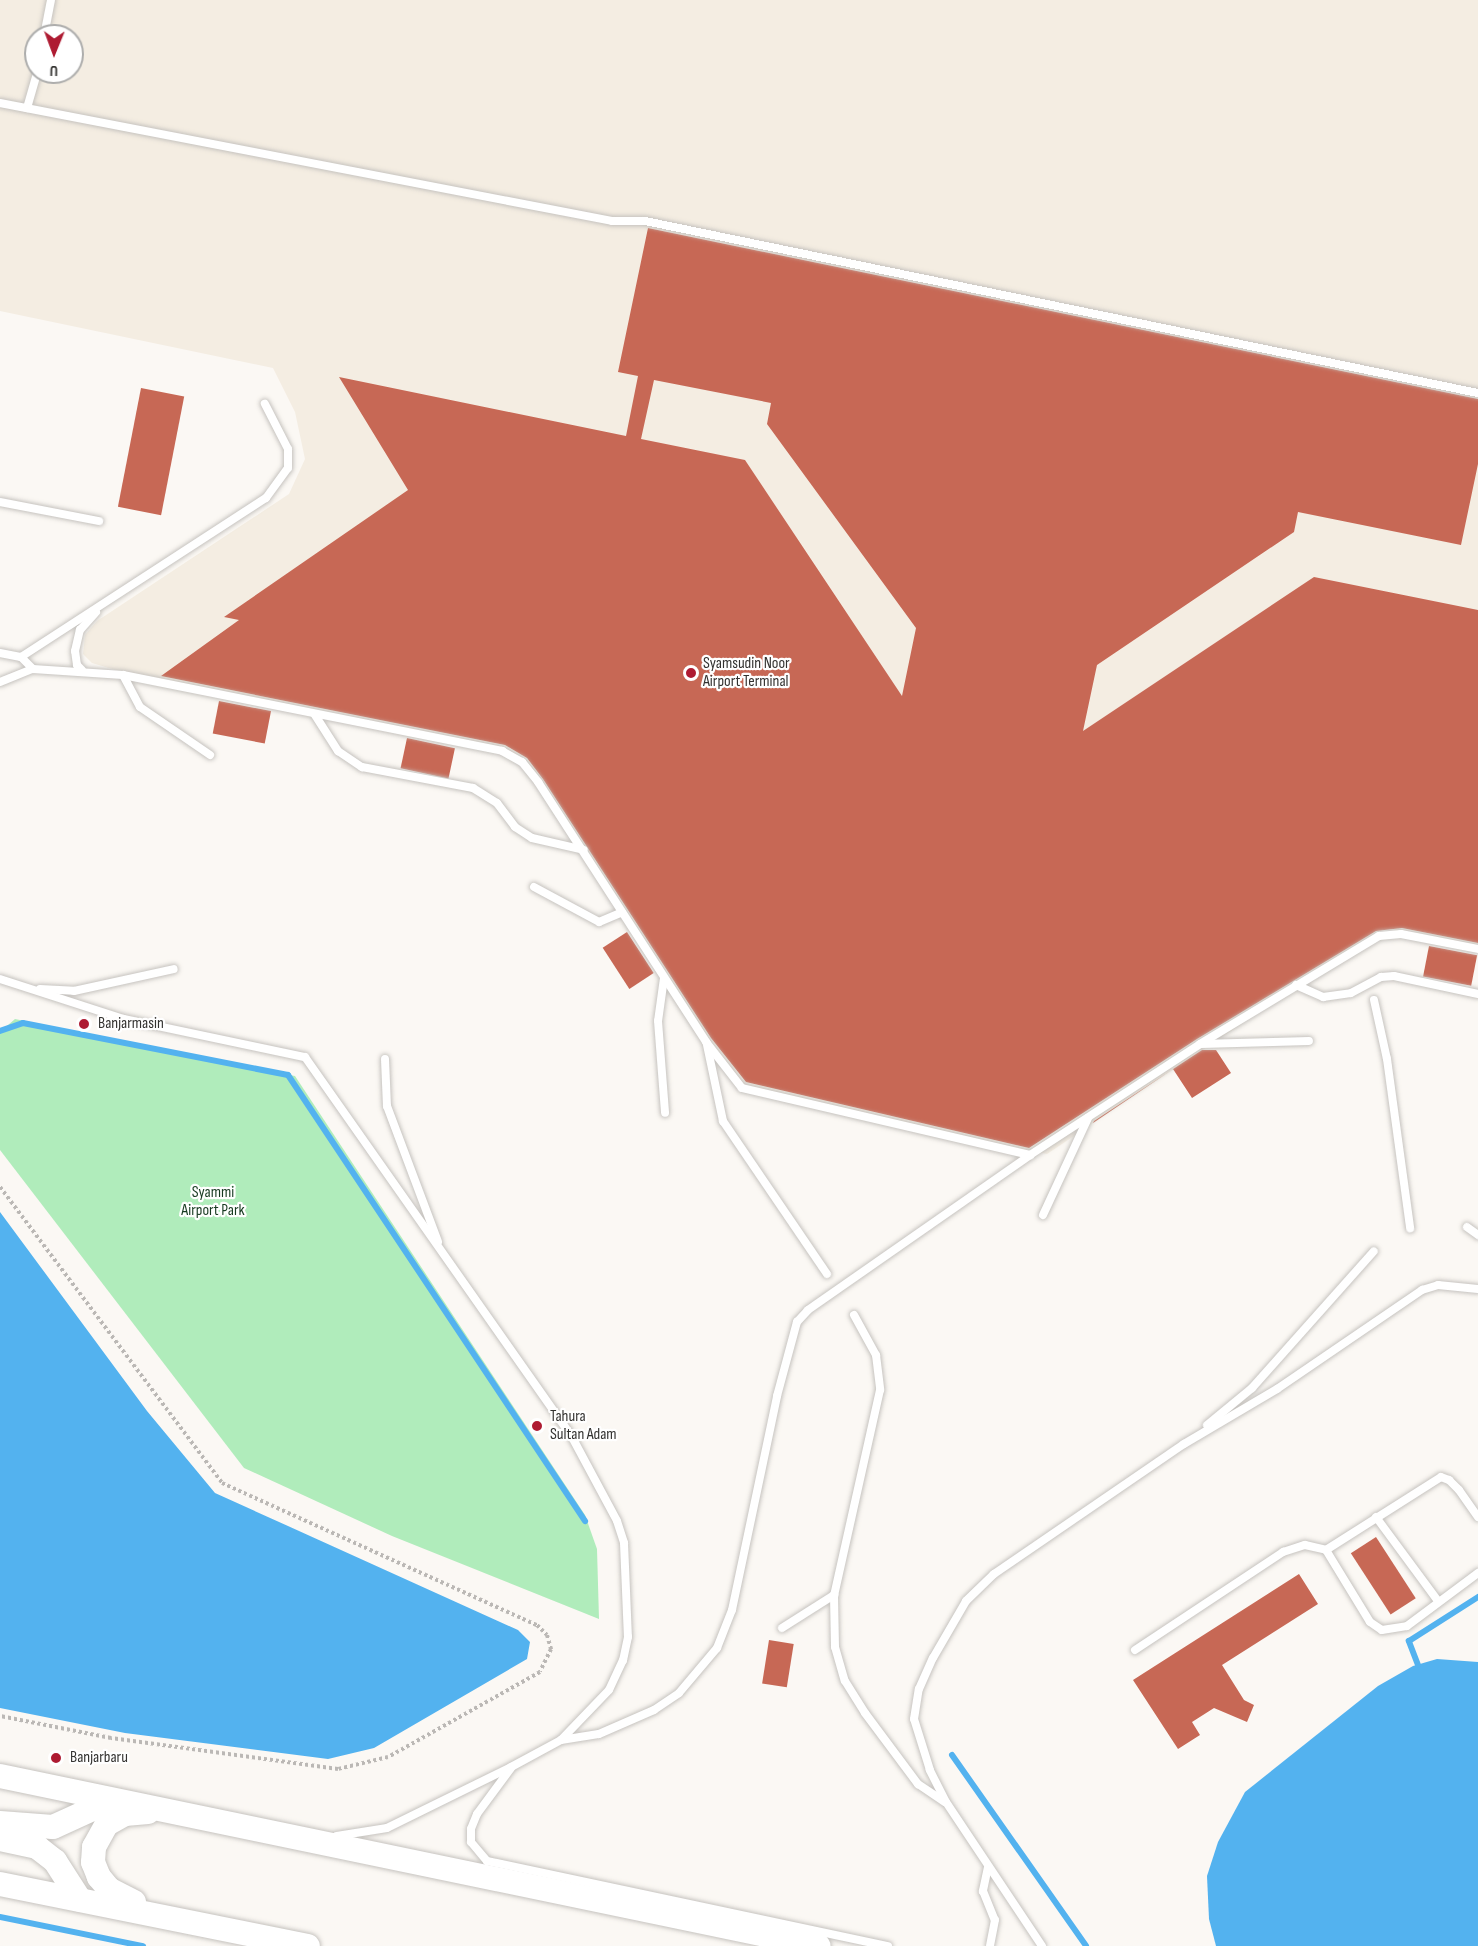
<!DOCTYPE html>
<style>
body{margin:0}
#map{position:relative;width:1478px;height:1946px;overflow:hidden;background:#fbf8f4;font-family:"Sofia Sans Condensed",sans-serif}
div>[style]{position:absolute}
.built>*{inset:0;background:#f4ede2}
.green>*{inset:0;background:#b0ecbb}
.water>*{inset:0;background:#53b2ef}
.stream>*{height:6px;margin:-3px;padding:0 3px;transform-origin:3px;border-radius:3px;background:#53b2ef}
.building>*{inset:0;background:#c76855;transform-origin:0 0}
.path>*{height:4px;margin-top:-2px;transform-origin:0;background:repeating-linear-gradient(90deg,#bbb8b5 0 3px,transparent 0 6px)}
.roads{filter:drop-shadow(0 0 2px #c6c3bf) drop-shadow(0 0 2px #c6c3bf)}
.lane>*{height:8px;margin:-4px;padding:0 4px;transform-origin:4px;border-radius:4px;background:#fff}
.secondary>*{height:24px;margin:-12px;padding:0 12px;transform-origin:12px;border-radius:12px;background:#fff}
.dots>*{width:16px;height:16px;translate:-50% -50%;box-sizing:border-box;border:3px solid #fff;border-radius:50%}
span{translate:-50% -50%;white-space:nowrap;text-align:center;line-height:1.15;-webkit-text-stroke:4.5px #fff;paint-order:stroke}
.poi-label{font-size:16px;color:#333230}
.left{translate:0 -50%;text-align:left}
.park-label{font-size:16px;color:#173a20}
.north{position:absolute;left:24px;top:24px;width:60px;height:60px;box-sizing:border-box;background:#fff;border:2px solid #adadac;border-radius:50%;rotate:181deg;font-size:16px;font-weight:700;line-height:24px;text-align:center;color:#333230}
.north::after{content:'';display:block;margin:auto;width:21px;height:27px;background:#ae1b32;clip-path:polygon(50% 0,100% 100%,50% 72%,0 100%)}
</style>
<div id="map">
<div class="built">
<div style="clip-path:polygon(evenodd,0 0,1478px 0,1478px 947px,1385px 928px,1047px 1154px,743px 1091px,524px 757px,153px 681px,92px 663px,83px 654px,85px 635px,97px 621px,289px 494px,305px 459px,295px 412px,273px 368px,0 311px,0 0,36px 36px,72px 36px,72px 72px,36px 72px,36px 36px)"></div>
</div>
<div class="green">
<div style="clip-path:polygon(15px 1019px,295px 1076px,585px 1515px,597px 1549px,599px 1619px,392px 1536px,244px 1468px,0 1150px,0 1032px)"></div>
</div>
<div class="water">
<div style="clip-path:polygon(0 1212px,147px 1411px,215px 1493px,518px 1630px,530px 1642px,527px 1659px,374px 1748px,328px 1759px,125px 1733px,0 1708px)"></div>
<div style="clip-path:polygon(1437px 1659px,1478px 1662px,1478px 1946px,1216px 1946px,1209px 1919px,1207px 1876px,1218px 1842px,1245px 1792px,1378px 1686px,1413px 1666px)"></div>
</div>
<div class="stream">
<div style="left:0;top:1031px;width:24px;rotate:-19deg"></div>
<div style="left:23px;top:1023px;width:270px;rotate:11.1deg"></div>
<div style="left:288px;top:1075px;width:536px;rotate:56.34deg"></div>
<div style="left:1418px;top:1665px;width:26px;rotate:-111deg"></div>
<div style="left:1409px;top:1641px;width:82px;rotate:-32.5deg"></div>
<div style="left:952px;top:1755px;width:233px;rotate:54.9deg"></div>
<div style="left:0;top:1917px;width:146px;rotate:11.5deg"></div>
</div>
<div class="building">
<div style="clip-path:polygon(evenodd,648px 228px,1478px 399px,1478px 464px,1461px 545px,1298px 512px,1294px 532px,1097px 665px,1083px 731px,1314px 577px,1478px 610px,1478px 943px,1402px 928px,1376px 931px,1197px 1039px,1029px 1148px,746px 1082px,711px 1038px,543px 779px,527px 758px,505px 745px,161px 676px,239px 620px,224px 617px,408px 490px,339px 377px,626px 436px,638px 376px,618px 372px,648px 228px,654px 380px,771px 403px,767px 424px,916px 628px,902px 696px,745px 460px,641px 439px,654px 380px)"></div>
<div style="left:141px;top:388px;width:44px;height:121px;rotate:11deg"></div>
<div style="left:219px;top:701px;width:53px;height:33px;rotate:11deg"></div>
<div style="left:407px;top:738px;width:49px;height:31px;rotate:12deg"></div>
<div style="left:627px;top:932px;width:49px;height:29px;rotate:57deg"></div>
<div style="left:1429px;top:946px;width:49px;height:31px;rotate:11deg"></div>
<div style="clip-path:polygon(1202px 1050px,1216px 1050px,1231px 1073px,1192px 1098px,1173px 1069px,1093px 1123px,1094px 1121px)"></div>
<div style="left:1376px;top:1537px;width:73px;height:30px;rotate:57deg"></div>
<div style="clip-path:polygon(1299px 1574px,1318px 1604px,1222px 1665px,1244px 1700px,1254px 1705px,1247px 1722px,1214px 1708px,1192px 1722px,1200px 1735px,1178px 1749px,1133px 1680px)"></div>
<div style="left:769px;top:1640px;width:25px;height:44px;rotate:9deg"></div>
</div>
<div class="path">
<div style="left:0;top:1187px;width:370px;rotate:53.1deg"></div>
<div style="left:222px;top:1483px;width:346px;rotate:24.3deg"></div>
<div style="left:537px;top:1625px;width:14px;rotate:45deg"></div>
<div style="left:547px;top:1635px;width:15px;rotate:74deg"></div>
<div style="left:551px;top:1649px;width:25px;rotate:116deg"></div>
<div style="left:540px;top:1672px;width:174px;rotate:150.8deg"></div>
<div style="left:388px;top:1757px;width:51px;rotate:166.5deg"></div>
<div style="left:338px;top:1769px;width:229px;rotate:-172.2deg"></div>
<div style="left:111px;top:1738px;width:113px;rotate:-168.8deg"></div>
</div>
<div class="roads">
<div class="lane">
<div style="left:44px;top:36px;width:37px;rotate:-79deg"></div>
<div style="left:0;top:103px;width:623px;rotate:10.91deg"></div>
<div style="left:612px;top:221px;width:33px"></div>
<div style="left:645px;top:221px;width:851px;rotate:11.67deg"></div>
<div style="left:27px;top:108px;width:37px;rotate:-74deg"></div>
<div style="left:0;top:502px;width:101px;rotate:10.9deg"></div>
<div style="left:0;top:653px;width:21px;rotate:11deg"></div>
<div style="left:21px;top:657px;width:17px;rotate:45deg"></div>
<div style="left:21px;top:657px;width:292px;rotate:-33deg"></div>
<div style="left:266px;top:498px;width:37px;rotate:-54deg"></div>
<div style="left:288px;top:468px;width:19px;rotate:-90deg"></div>
<div style="left:288px;top:449px;width:51px;rotate:-117.1deg"></div>
<div style="left:82px;top:670px;width:7px;rotate:-135deg"></div>
<div style="left:77px;top:665px;width:14px;rotate:-98deg"></div>
<div style="left:75px;top:651px;width:22px;rotate:-77deg"></div>
<div style="left:80px;top:630px;width:24px;rotate:-48deg"></div>
<div style="left:123px;top:675px;width:36px;rotate:62deg"></div>
<div style="left:140px;top:707px;width:85px;rotate:34.4deg"></div>
<div style="left:0;top:682px;width:35px;rotate:-22deg"></div>
<div style="left:33px;top:669px;width:90px;rotate:3.8deg"></div>
<div style="left:123px;top:675px;width:387px;rotate:11.3deg"></div>
<div style="left:502px;top:751px;width:23px;rotate:29deg"></div>
<div style="left:522px;top:762px;width:26px;rotate:51deg"></div>
<div style="left:538px;top:782px;width:310px;rotate:57.1deg"></div>
<div style="left:706px;top:1042px;width:58px;rotate:52deg"></div>
<div style="left:742px;top:1088px;width:296px;rotate:13.1deg"></div>
<div style="left:1030px;top:1155px;width:203px;rotate:-33.1deg"></div>
<div style="left:1200px;top:1044px;width:209px;rotate:-31.1deg"></div>
<div style="left:1379px;top:936px;width:22px;rotate:-5deg"></div>
<div style="left:1401px;top:934px;width:78px;rotate:11deg"></div>
<div style="left:315px;top:715px;width:43px;rotate:57.4deg"></div>
<div style="left:338px;top:751px;width:29px;rotate:34deg"></div>
<div style="left:362px;top:767px;width:113px;rotate:10.7deg"></div>
<div style="left:473px;top:788px;width:28px;rotate:32deg"></div>
<div style="left:497px;top:803px;width:30px;rotate:53deg"></div>
<div style="left:515px;top:827px;width:20px;rotate:33deg"></div>
<div style="left:532px;top:838px;width:53px;rotate:13deg"></div>
<div style="left:534px;top:887px;width:74px;rotate:28.3deg"></div>
<div style="left:599px;top:922px;width:25px;rotate:-23deg"></div>
<div style="left:664px;top:978px;width:43px;rotate:97.9deg"></div>
<div style="left:658px;top:1021px;width:92px;rotate:85.6deg"></div>
<div style="left:0;top:979px;width:130px;rotate:17.9deg"></div>
<div style="left:124px;top:1019px;width:185px;rotate:11.9deg"></div>
<div style="left:305px;top:1057px;width:464px;rotate:54.9deg"></div>
<div style="left:572px;top:1437px;width:95px;rotate:61.8deg"></div>
<div style="left:617px;top:1521px;width:23px;rotate:72deg"></div>
<div style="left:624px;top:1543px;width:94px;rotate:87.6deg"></div>
<div style="left:628px;top:1637px;width:24px;rotate:102deg"></div>
<div style="left:623px;top:1660px;width:33px;rotate:115deg"></div>
<div style="left:609px;top:1690px;width:69px;rotate:133.8deg"></div>
<div style="left:561px;top:1740px;width:57px;rotate:151.6deg"></div>
<div style="left:511px;top:1767px;width:138px;rotate:153.8deg"></div>
<div style="left:387px;top:1828px;width:51px;rotate:170.9deg"></div>
<div style="left:1296px;top:985px;width:30px;rotate:24deg"></div>
<div style="left:1323px;top:997px;width:28px;rotate:-8deg"></div>
<div style="left:1351px;top:993px;width:34px;rotate:-28deg"></div>
<div style="left:1381px;top:977px;width:13px;rotate:-4deg"></div>
<div style="left:1394px;top:976px;width:86px;rotate:12.1deg"></div>
<div style="left:40px;top:989px;width:34px;rotate:3deg"></div>
<div style="left:74px;top:991px;width:102px;rotate:-12.4deg"></div>
<div style="left:1374px;top:1000px;width:60px;rotate:77.6deg"></div>
<div style="left:1387px;top:1059px;width:171px;rotate:82.2deg"></div>
<div style="left:1201px;top:1044px;width:108px;rotate:-1.6deg"></div>
<div style="left:707px;top:1045px;width:78px;rotate:78.1deg"></div>
<div style="left:723px;top:1121px;width:185px;rotate:55.8deg"></div>
<div style="left:385px;top:1059px;width:47px;rotate:87.6deg"></div>
<div style="left:387px;top:1106px;width:145px;rotate:69.4deg"></div>
<div style="left:1043px;top:1215px;width:107px;rotate:-65.1deg"></div>
<div style="left:1467px;top:1227px;width:14px;rotate:36deg"></div>
<div style="left:854px;top:1315px;width:46px;rotate:61.2deg"></div>
<div style="left:876px;top:1355px;width:35px;rotate:83deg"></div>
<div style="left:880px;top:1390px;width:210px;rotate:102.6deg"></div>
<div style="left:834px;top:1595px;width:52px;rotate:88.9deg"></div>
<div style="left:835px;top:1647px;width:35px;rotate:74deg"></div>
<div style="left:845px;top:1681px;width:38px;rotate:58deg"></div>
<div style="left:865px;top:1713px;width:89px;rotate:53.3deg"></div>
<div style="left:918px;top:1784px;width:32px;rotate:34deg"></div>
<div style="left:1207px;top:1425px;width:58px;rotate:-39.4deg"></div>
<div style="left:1252px;top:1388px;width:183px;rotate:-48.3deg"></div>
<div style="left:1376px;top:1517px;width:104px;rotate:53.6deg"></div>
<div style="left:1326px;top:1550px;width:136px;rotate:-32.4deg"></div>
<div style="left:1441px;top:1477px;width:9px;rotate:21deg"></div>
<div style="left:1449px;top:1480px;width:14px;rotate:45deg"></div>
<div style="left:1459px;top:1490px;width:33px;rotate:55deg"></div>
<div style="left:782px;top:1628px;width:62px;rotate:-32.4deg"></div>
<div style="left:1135px;top:1650px;width:178px;rotate:-33.5deg"></div>
<div style="left:1283px;top:1552px;width:23px;rotate:-18deg"></div>
<div style="left:1305px;top:1545px;width:22px;rotate:13deg"></div>
<div style="left:1326px;top:1550px;width:84px;rotate:58.6deg"></div>
<div style="left:1370px;top:1622px;width:14px;rotate:34deg"></div>
<div style="left:1382px;top:1630px;width:25px;rotate:-9deg"></div>
<div style="left:1407px;top:1626px;width:89px;rotate:-36.7deg"></div>
<div style="left:561px;top:1740px;width:38px;rotate:-9deg"></div>
<div style="left:599px;top:1734px;width:60px;rotate:-23.6deg"></div>
<div style="left:654px;top:1710px;width:30px;rotate:-34deg"></div>
<div style="left:679px;top:1693px;width:59px;rotate:-49.8deg"></div>
<div style="left:717px;top:1648px;width:41px;rotate:-68.5deg"></div>
<div style="left:732px;top:1610px;width:219px;rotate:-78.1deg"></div>
<div style="left:777px;top:1396px;width:77px;rotate:-74.9deg"></div>
<div style="left:797px;top:1322px;width:16px;rotate:-47deg"></div>
<div style="left:808px;top:1310px;width:271px;rotate:-34.9deg"></div>
<div style="left:511px;top:1768px;width:57px;rotate:126.5deg"></div>
<div style="left:477px;top:1814px;width:16px;rotate:112deg"></div>
<div style="left:471px;top:1829px;width:13px;rotate:90deg"></div>
<div style="left:471px;top:1842px;width:25px;rotate:50deg"></div>
<div style="left:487px;top:1861px;width:410px;rotate:12deg"></div>
<div style="left:988px;top:1867px;width:25px;rotate:102deg"></div>
<div style="left:983px;top:1891px;width:31px;rotate:68deg"></div>
<div style="left:995px;top:1920px;width:26px;rotate:101deg"></div>
<div style="left:1042px;top:1946px;width:173px;rotate:-123.7deg"></div>
<div style="left:946px;top:1802px;width:36px;rotate:-117deg"></div>
<div style="left:930px;top:1770px;width:53px;rotate:-107.4deg"></div>
<div style="left:914px;top:1719px;width:30px;rotate:-81deg"></div>
<div style="left:919px;top:1689px;width:34px;rotate:-66deg"></div>
<div style="left:933px;top:1658px;width:66px;rotate:-59.9deg"></div>
<div style="left:966px;top:1601px;width:39px;rotate:-44deg"></div>
<div style="left:994px;top:1574px;width:230px;rotate:-34.4deg"></div>
<div style="left:1184px;top:1444px;width:108px;rotate:-30.6deg"></div>
<div style="left:1277px;top:1389px;width:176px;rotate:-34.3deg"></div>
<div style="left:1422px;top:1290px;width:17px;rotate:-17deg"></div>
<div style="left:1438px;top:1285px;width:40px;rotate:5.7deg"></div>
</div>
<div class="secondary">
<div style="left:0;top:1776px;width:836px;rotate:11.73deg"></div>
<div style="left:0;top:1823px;width:53px;rotate:4.3deg"></div>
<div style="left:53px;top:1827px;width:63px;rotate:-24.5deg"></div>
<div style="left:0;top:1839px;width:38px;rotate:12deg"></div>
<div style="left:37px;top:1847px;width:23px;rotate:38deg"></div>
<div style="left:55px;top:1861px;width:46px;rotate:57.3deg"></div>
<div style="left:0;top:1884px;width:314px;rotate:11.4deg"></div>
<div style="left:134px;top:1902px;width:28px;rotate:-153deg"></div>
<div style="left:109px;top:1889px;width:16px;rotate:-130deg"></div>
<div style="left:99px;top:1877px;width:16px;rotate:-112deg"></div>
<div style="left:93px;top:1862px;width:15px;rotate:-86deg"></div>
<div style="left:94px;top:1847px;width:26px;rotate:-61deg"></div>
<div style="left:107px;top:1824px;width:21px;rotate:-29deg"></div>
<div style="left:125px;top:1814px;width:23px;rotate:-5deg"></div>
</div>
</div>
<div class="dots">
<div style="left:691px;top:673px;background:#ae1b32"></div>
<div style="left:84px;top:1024px;background:#ae1b32"></div>
<div style="left:537px;top:1426px;background:#ae1b32"></div>
<div style="left:56px;top:1758px;background:#ae1b32"></div>
</div>
<div class="poi-label">
<span class="left" style="left:703px;top:673px">Syamsudin Noor<br>Airport Terminal</span>
<span class="left" style="left:98px;top:1024px">Banjarmasin</span>
<span class="left" style="left:550px;top:1426px">Tahura<br>Sultan Adam</span>
<span class="left" style="left:70px;top:1758px">Banjarbaru</span>
</div>
<div class="park-label">
<span style="left:213px;top:1202px">Syammi<br>Airport Park</span>
</div>
<div class="north">U</div>
</div>
